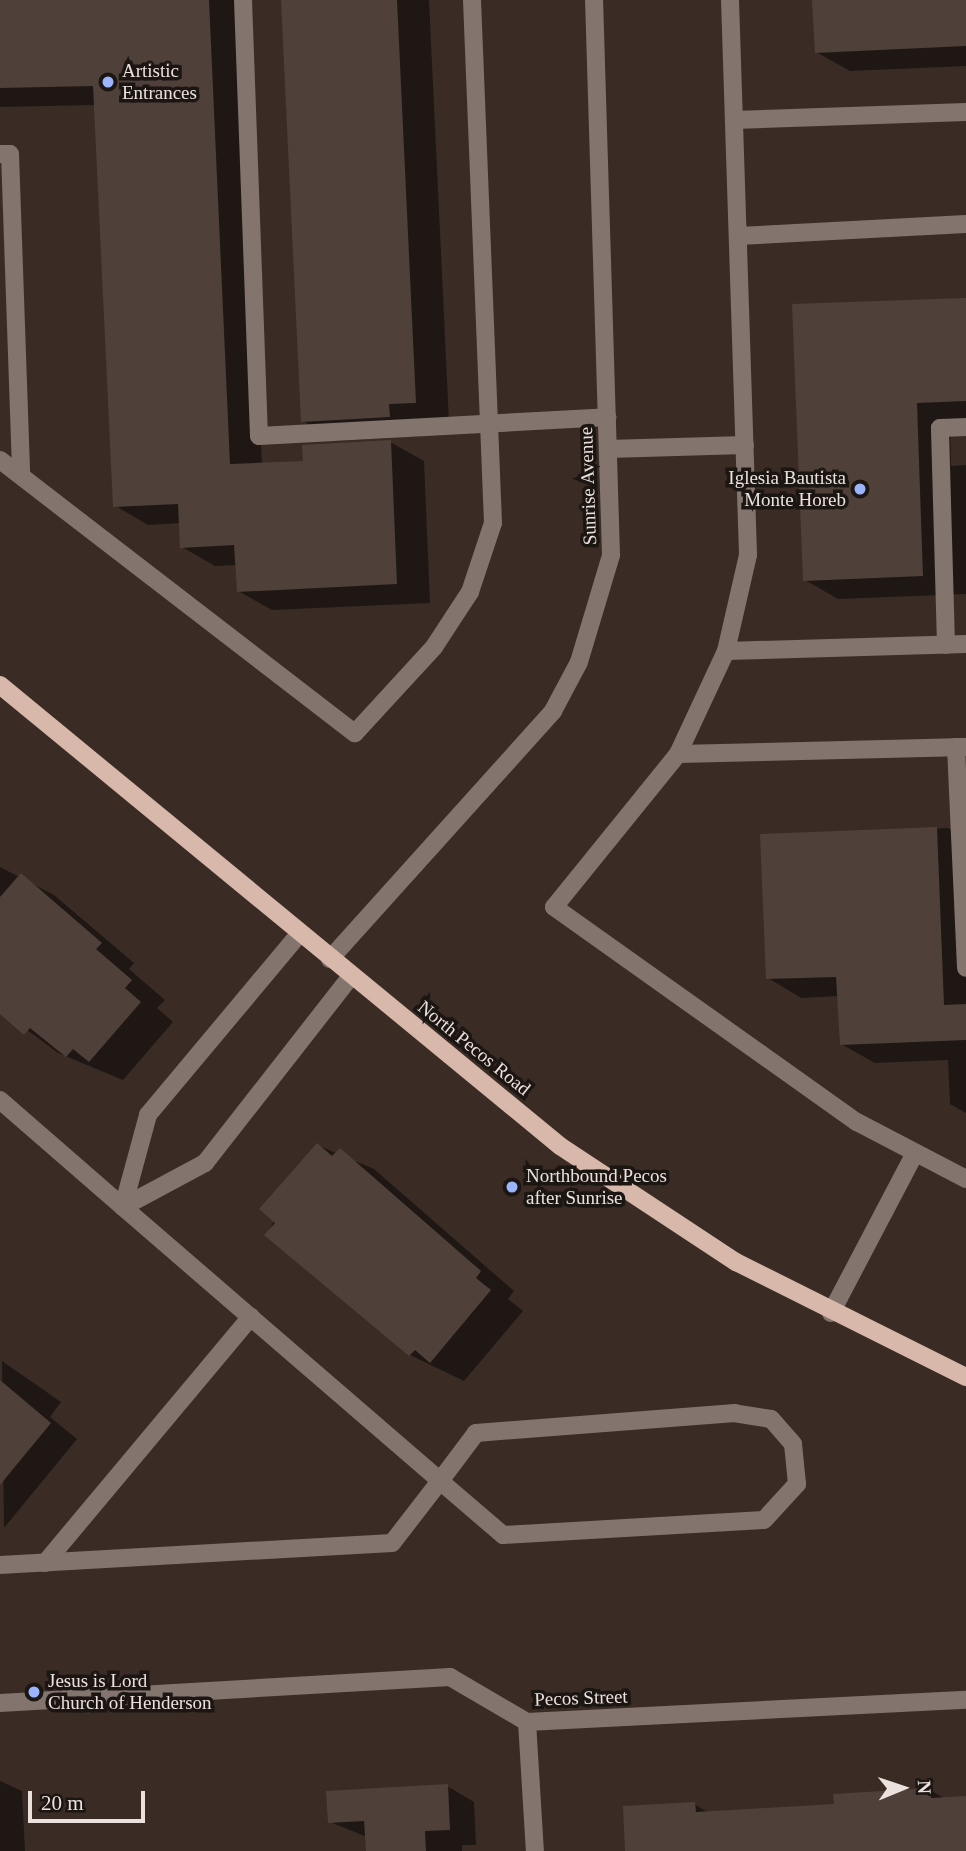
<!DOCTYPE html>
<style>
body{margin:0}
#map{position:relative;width:966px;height:1851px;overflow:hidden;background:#3a2c25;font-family:"Times New Roman",serif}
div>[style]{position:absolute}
.shadow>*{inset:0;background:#0007}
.building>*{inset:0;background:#4f4039}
.minor>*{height:18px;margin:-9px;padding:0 9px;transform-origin:9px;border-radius:9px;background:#83746d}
.major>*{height:18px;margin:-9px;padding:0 9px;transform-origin:9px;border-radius:9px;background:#d8b8ab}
.dots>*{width:19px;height:19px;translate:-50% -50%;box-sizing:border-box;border:4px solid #1c1613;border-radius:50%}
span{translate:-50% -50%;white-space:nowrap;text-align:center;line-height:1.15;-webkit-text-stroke:7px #1c1613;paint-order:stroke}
.poi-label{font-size:19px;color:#ebe1dd}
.left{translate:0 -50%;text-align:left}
.right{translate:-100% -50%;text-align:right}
.street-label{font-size:19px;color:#ebe1dd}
.north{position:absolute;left:868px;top:1753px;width:70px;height:70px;-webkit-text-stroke:5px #1c1613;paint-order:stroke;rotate:88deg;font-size:19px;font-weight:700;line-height:28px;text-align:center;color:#ebe1dd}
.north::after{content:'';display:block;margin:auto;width:24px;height:32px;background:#ebe1dd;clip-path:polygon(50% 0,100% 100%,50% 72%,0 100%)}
.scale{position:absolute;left:28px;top:1791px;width:117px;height:32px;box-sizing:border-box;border:4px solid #ebe1dd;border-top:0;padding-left:9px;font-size:21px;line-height:24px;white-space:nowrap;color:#ebe1dd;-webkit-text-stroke:5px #1c1613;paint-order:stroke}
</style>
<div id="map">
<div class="shadow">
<div style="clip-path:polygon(0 0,241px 0,262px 464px,305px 463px,390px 442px,424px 461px,430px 603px,272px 610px,238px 591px,237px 565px,215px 566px,182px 547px,181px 523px,148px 525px,114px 505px,96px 105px,0 107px)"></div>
<div style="clip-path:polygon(283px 0,429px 0,449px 421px,422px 423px,423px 436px,336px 441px,303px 421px)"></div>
<div style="clip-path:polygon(814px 0,966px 0,966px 66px,850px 71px,816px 52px)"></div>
<div style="clip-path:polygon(966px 300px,966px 421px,950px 421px,951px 466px,966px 465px,966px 594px,838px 599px,805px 580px)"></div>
<div style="clip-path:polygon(948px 828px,966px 839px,966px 1113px,950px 1104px,948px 1060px,875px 1063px,841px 1044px,839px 996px,801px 998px,768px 978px,761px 836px)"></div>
<div style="clip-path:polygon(0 867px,54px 895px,134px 963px,129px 969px,165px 1000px,157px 1008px,173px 1022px,123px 1080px,58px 1053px,0 1010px)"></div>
<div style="clip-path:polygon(317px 1145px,374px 1169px,514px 1291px,508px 1299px,523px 1311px,464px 1381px,410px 1355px,267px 1234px)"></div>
<div style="clip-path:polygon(2px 1361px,61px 1402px,50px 1417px,77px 1439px,4px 1528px)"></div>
<div style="clip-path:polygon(0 1781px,22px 1791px,25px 1851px,0 1851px)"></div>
<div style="clip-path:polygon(447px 1786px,474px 1802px,476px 1845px,462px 1845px,462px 1851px,367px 1851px,367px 1837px,330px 1822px)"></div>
<div style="clip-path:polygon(930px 1790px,946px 1799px,966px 1798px,966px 1851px,756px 1851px,835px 1805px)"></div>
<div style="clip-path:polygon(694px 1804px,721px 1820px,722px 1851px,627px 1851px)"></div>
</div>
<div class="building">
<div style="clip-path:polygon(0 0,209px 0,230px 464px,303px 461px,302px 445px,391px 440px,397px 584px,237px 592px,234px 545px,180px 548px,178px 504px,113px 507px,93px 86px,0 88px)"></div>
<div style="clip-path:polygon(281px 0,397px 0,416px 403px,389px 404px,390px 417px,301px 422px)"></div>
<div style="clip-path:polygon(812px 0,966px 0,966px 46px,815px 53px)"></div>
<div style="clip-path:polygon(966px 298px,966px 401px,917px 403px,923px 576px,803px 581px,792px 304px)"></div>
<div style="clip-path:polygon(937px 827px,944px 1005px,966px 1004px,966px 1040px,840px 1045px,836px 977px,766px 979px,760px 834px)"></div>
<div style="clip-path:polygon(21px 873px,102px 943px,96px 949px,132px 980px,125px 988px,141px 1002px,89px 1062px,73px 1049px,66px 1057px,30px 1028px,24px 1035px,0 1014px,0 897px)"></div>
<div style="clip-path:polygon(317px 1143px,332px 1156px,340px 1148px,481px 1271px,476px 1278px,491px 1290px,430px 1363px,415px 1350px,409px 1356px,264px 1235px,275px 1223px,259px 1209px)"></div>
<div style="clip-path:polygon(0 1380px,51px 1423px,0 1485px)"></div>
<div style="clip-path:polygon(448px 1784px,450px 1830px,425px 1831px,426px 1851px,366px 1851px,364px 1821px,328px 1823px,326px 1791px)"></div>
<div style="clip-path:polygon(931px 1788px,931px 1798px,966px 1796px,966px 1851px,625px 1851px,623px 1806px,695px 1802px,696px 1812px,834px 1804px,833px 1794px)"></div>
</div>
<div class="minor">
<div style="left:243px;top:0;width:436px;rotate:87.9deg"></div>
<div style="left:259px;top:436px;width:349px;rotate:-3.1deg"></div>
<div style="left:730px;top:0;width:555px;rotate:88.14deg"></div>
<div style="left:748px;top:555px;width:98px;rotate:102.9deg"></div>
<div style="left:726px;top:651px;width:114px;rotate:115deg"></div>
<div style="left:678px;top:754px;width:197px;rotate:129deg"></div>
<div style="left:554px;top:907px;width:372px;rotate:35.4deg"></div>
<div style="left:857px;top:1122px;width:123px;rotate:27.6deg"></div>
<div style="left:734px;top:120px;width:232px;rotate:-2deg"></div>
<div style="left:0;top:154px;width:10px"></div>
<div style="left:10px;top:154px;width:321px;rotate:88deg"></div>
<div style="left:738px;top:236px;width:228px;rotate:-3deg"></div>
<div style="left:608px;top:449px;width:137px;rotate:-1.7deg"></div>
<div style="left:0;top:460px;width:448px;rotate:37.6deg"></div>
<div style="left:355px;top:733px;width:117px;rotate:-47.4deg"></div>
<div style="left:434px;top:647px;width:66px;rotate:-56.8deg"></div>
<div style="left:470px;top:592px;width:73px;rotate:-71.6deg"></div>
<div style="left:493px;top:523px;width:523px;rotate:-92.3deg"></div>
<div style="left:946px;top:645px;width:217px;rotate:-91.6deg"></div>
<div style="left:940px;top:428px;width:26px;rotate:-2deg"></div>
<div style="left:726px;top:651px;width:240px;rotate:-1.7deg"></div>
<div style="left:965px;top:747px;width:9px;rotate:180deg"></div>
<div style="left:956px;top:747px;width:221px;rotate:87.4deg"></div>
<div style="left:678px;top:754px;width:278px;rotate:-1.4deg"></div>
<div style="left:300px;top:933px;width:237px;rotate:129.9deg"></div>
<div style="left:148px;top:1115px;width:95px;rotate:105.2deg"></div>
<div style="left:123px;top:1207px;width:93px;rotate:-28.2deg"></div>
<div style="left:205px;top:1163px;width:237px;rotate:-52deg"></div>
<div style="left:330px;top:959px;width:334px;rotate:-48deg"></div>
<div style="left:553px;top:711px;width:55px;rotate:-62deg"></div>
<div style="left:579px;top:662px;width:112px;rotate:-73.3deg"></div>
<div style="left:611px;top:555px;width:555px;rotate:-91.75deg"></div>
<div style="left:0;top:1100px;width:163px;rotate:41deg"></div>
<div style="left:123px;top:1207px;width:419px;rotate:40.8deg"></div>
<div style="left:440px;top:1481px;width:83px;rotate:40.6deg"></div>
<div style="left:503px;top:1535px;width:261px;rotate:-3.3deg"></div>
<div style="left:764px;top:1520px;width:49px;rotate:-47.5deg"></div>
<div style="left:797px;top:1484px;width:40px;rotate:-95.7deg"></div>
<div style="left:793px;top:1444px;width:33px;rotate:-131deg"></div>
<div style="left:771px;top:1419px;width:36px;rotate:-171deg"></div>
<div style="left:735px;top:1413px;width:260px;rotate:175.6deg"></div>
<div style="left:476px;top:1433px;width:60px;rotate:126.9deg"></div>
<div style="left:440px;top:1481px;width:78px;rotate:127.7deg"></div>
<div style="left:392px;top:1543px;width:393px;rotate:176.8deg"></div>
<div style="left:831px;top:1313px;width:181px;rotate:-62.3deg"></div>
<div style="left:45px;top:1563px;width:321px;rotate:-50.1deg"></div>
<div style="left:0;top:1703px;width:451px;rotate:-3.3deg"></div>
<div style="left:450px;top:1677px;width:89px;rotate:30.3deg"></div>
<div style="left:527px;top:1722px;width:440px;rotate:-2.9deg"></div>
<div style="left:527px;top:1722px;width:129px;rotate:86.5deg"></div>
</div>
<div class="major">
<div style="left:0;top:685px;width:725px;rotate:39.46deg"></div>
<div style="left:560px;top:1146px;width:211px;rotate:33.4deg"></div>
<div style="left:736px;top:1262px;width:257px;rotate:26.6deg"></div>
</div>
<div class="dots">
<div style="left:108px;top:82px;background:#9cb4fd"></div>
<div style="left:860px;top:489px;background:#9cb4fd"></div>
<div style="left:512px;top:1187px;background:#9cb4fd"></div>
<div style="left:34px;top:1692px;background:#9cb4fd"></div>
</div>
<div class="poi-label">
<span class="left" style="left:122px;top:82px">Artistic<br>Entrances</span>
<span class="right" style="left:846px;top:489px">Iglesia Bautista<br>Monte Horeb</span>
<span class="left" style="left:526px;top:1187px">Northbound Pecos<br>after Sunrise</span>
<span class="left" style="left:48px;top:1692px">Jesus is Lord<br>Church of Henderson</span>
</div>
<div class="street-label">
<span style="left:588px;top:486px;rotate:-92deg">Sunrise Avenue</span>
<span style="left:474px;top:1048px;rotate:39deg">North Pecos Road</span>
<span style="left:581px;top:1698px;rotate:-2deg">Pecos Street</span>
</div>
<div class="north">N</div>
<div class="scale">20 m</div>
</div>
